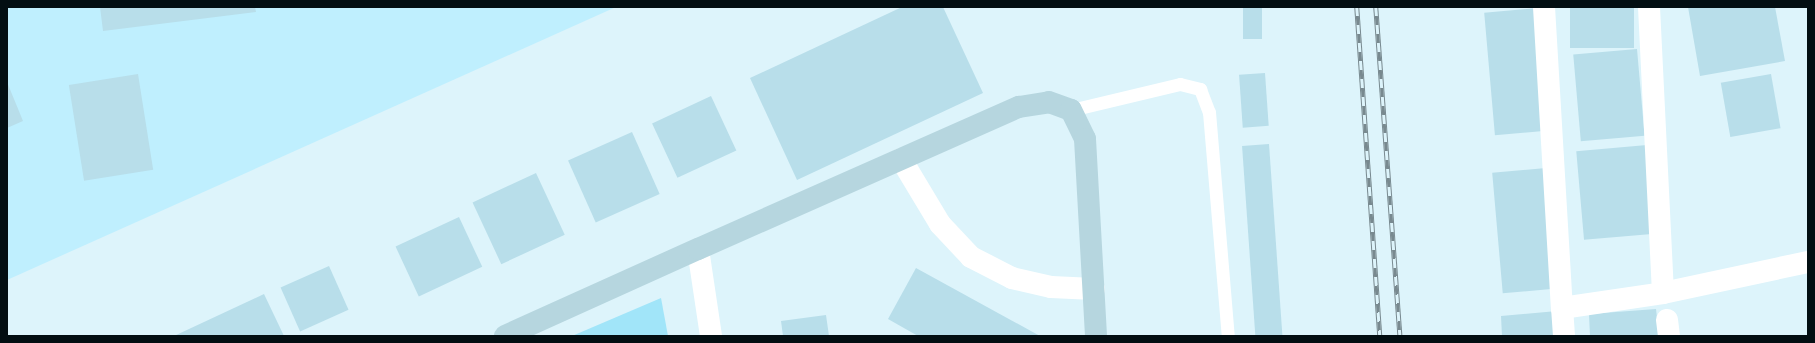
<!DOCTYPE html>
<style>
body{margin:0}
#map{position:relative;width:1815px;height:343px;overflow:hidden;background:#ddf4fb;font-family:Manrope,sans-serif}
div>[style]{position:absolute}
.built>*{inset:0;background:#bfeffe}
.green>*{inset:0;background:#a1e5f9}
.building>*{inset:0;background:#b8deea;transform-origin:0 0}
.lane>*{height:13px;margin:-6.5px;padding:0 6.5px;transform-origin:6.5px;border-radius:6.5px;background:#fff}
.street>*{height:22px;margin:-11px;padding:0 11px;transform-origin:11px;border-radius:11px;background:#fff}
.secondary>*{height:22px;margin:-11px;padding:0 11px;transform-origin:11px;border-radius:11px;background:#b6d6df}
.rail>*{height:4.5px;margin-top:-2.25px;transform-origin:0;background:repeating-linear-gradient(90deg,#ddf4fb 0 9px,#78898f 0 18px);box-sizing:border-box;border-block:1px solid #78898f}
span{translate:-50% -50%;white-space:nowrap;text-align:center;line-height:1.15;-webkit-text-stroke:3.5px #ddf4fb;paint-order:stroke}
.frame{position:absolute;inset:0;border:8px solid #020e12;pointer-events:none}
</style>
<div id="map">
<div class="built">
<div style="clip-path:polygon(7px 7px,616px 7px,7px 280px)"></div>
</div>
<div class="green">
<div style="clip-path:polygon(661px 298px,668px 336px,572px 336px)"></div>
</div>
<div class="building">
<div style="clip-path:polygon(100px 7px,255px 7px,256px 12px,103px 31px)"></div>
<div style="clip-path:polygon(902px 7px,943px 7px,983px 93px,797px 180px,750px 78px)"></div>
<div style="left:1243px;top:7px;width:19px;height:32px"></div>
<div style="left:1570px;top:7px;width:64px;height:41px"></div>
<div style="clip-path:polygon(1688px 7px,1775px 7px,1785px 61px,1700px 76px)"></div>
<div style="left:1538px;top:8px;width:123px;height:54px;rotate:85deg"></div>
<div style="left:1637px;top:49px;width:87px;height:64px;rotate:85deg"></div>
<div style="left:1265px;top:73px;width:53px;height:26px;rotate:86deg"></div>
<div style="left:138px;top:74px;width:97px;height:70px;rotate:81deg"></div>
<div style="left:1771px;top:74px;width:55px;height:51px;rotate:80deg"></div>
<div style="clip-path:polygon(7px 82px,23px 121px,7px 128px)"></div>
<div style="left:711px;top:96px;width:60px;height:65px;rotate:65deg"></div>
<div style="left:632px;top:132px;width:68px;height:70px;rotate:66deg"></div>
<div style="left:1269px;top:144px;width:193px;height:27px;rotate:86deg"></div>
<div style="left:1647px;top:145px;width:89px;height:71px;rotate:85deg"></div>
<div style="left:1546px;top:168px;width:121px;height:54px;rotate:85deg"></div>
<div style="left:536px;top:173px;width:68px;height:70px;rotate:65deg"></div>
<div style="left:459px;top:217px;width:55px;height:70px;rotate:65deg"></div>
<div style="left:329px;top:266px;width:48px;height:53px;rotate:66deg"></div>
<div style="clip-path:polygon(916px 268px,1040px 336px,918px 336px,888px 319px)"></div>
<div style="clip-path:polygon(264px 294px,284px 336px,174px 336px)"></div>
<div style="clip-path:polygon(1656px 309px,1659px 336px,1590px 336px,1589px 314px)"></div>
<div style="clip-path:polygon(1557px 311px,1559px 336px,1502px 336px,1501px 316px)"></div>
<div style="clip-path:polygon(826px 315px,829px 336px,783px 336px,781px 321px)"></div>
</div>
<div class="lane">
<div style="left:1071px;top:110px;width:112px;rotate:-13.4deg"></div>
<div style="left:1180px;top:84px;width:21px;rotate:14deg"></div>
<div style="left:1200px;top:89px;width:25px;rotate:69deg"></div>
<div style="left:1209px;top:112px;width:225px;rotate:85.2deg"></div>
</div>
<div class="street">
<div style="left:1544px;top:7px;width:302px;rotate:86.6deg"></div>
<div style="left:1649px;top:7px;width:286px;rotate:87.2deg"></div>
<div style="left:901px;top:159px;width:76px;rotate:59deg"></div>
<div style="left:940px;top:224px;width:45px;rotate:46.8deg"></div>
<div style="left:971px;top:257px;width:46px;rotate:27.1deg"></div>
<div style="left:1012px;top:278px;width:40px;rotate:13deg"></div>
<div style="left:1051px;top:287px;width:43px;rotate:2.7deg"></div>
<div style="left:698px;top:249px;width:88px;rotate:81.5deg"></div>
<div style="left:1667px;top:320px;width:16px;rotate:83deg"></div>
<div style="left:1564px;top:336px;width:28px;rotate:-94deg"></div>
<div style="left:1562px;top:308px;width:102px;rotate:-8.4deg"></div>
<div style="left:1663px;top:293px;width:148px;rotate:-12.1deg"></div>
</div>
<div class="secondary">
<div style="left:505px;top:336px;width:212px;rotate:-24.3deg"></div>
<div style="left:698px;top:249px;width:351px;rotate:-23.9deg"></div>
<div style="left:1019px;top:107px;width:30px;rotate:-9deg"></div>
<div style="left:1049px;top:102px;width:23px;rotate:20deg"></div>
<div style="left:1071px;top:110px;width:32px;rotate:64deg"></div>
<div style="left:1085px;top:139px;width:197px;rotate:86.8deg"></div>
</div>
<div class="rail">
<div style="left:1357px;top:7px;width:330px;rotate:86deg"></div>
<div style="left:1376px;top:7px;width:330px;rotate:85.8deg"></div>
</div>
<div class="frame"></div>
</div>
